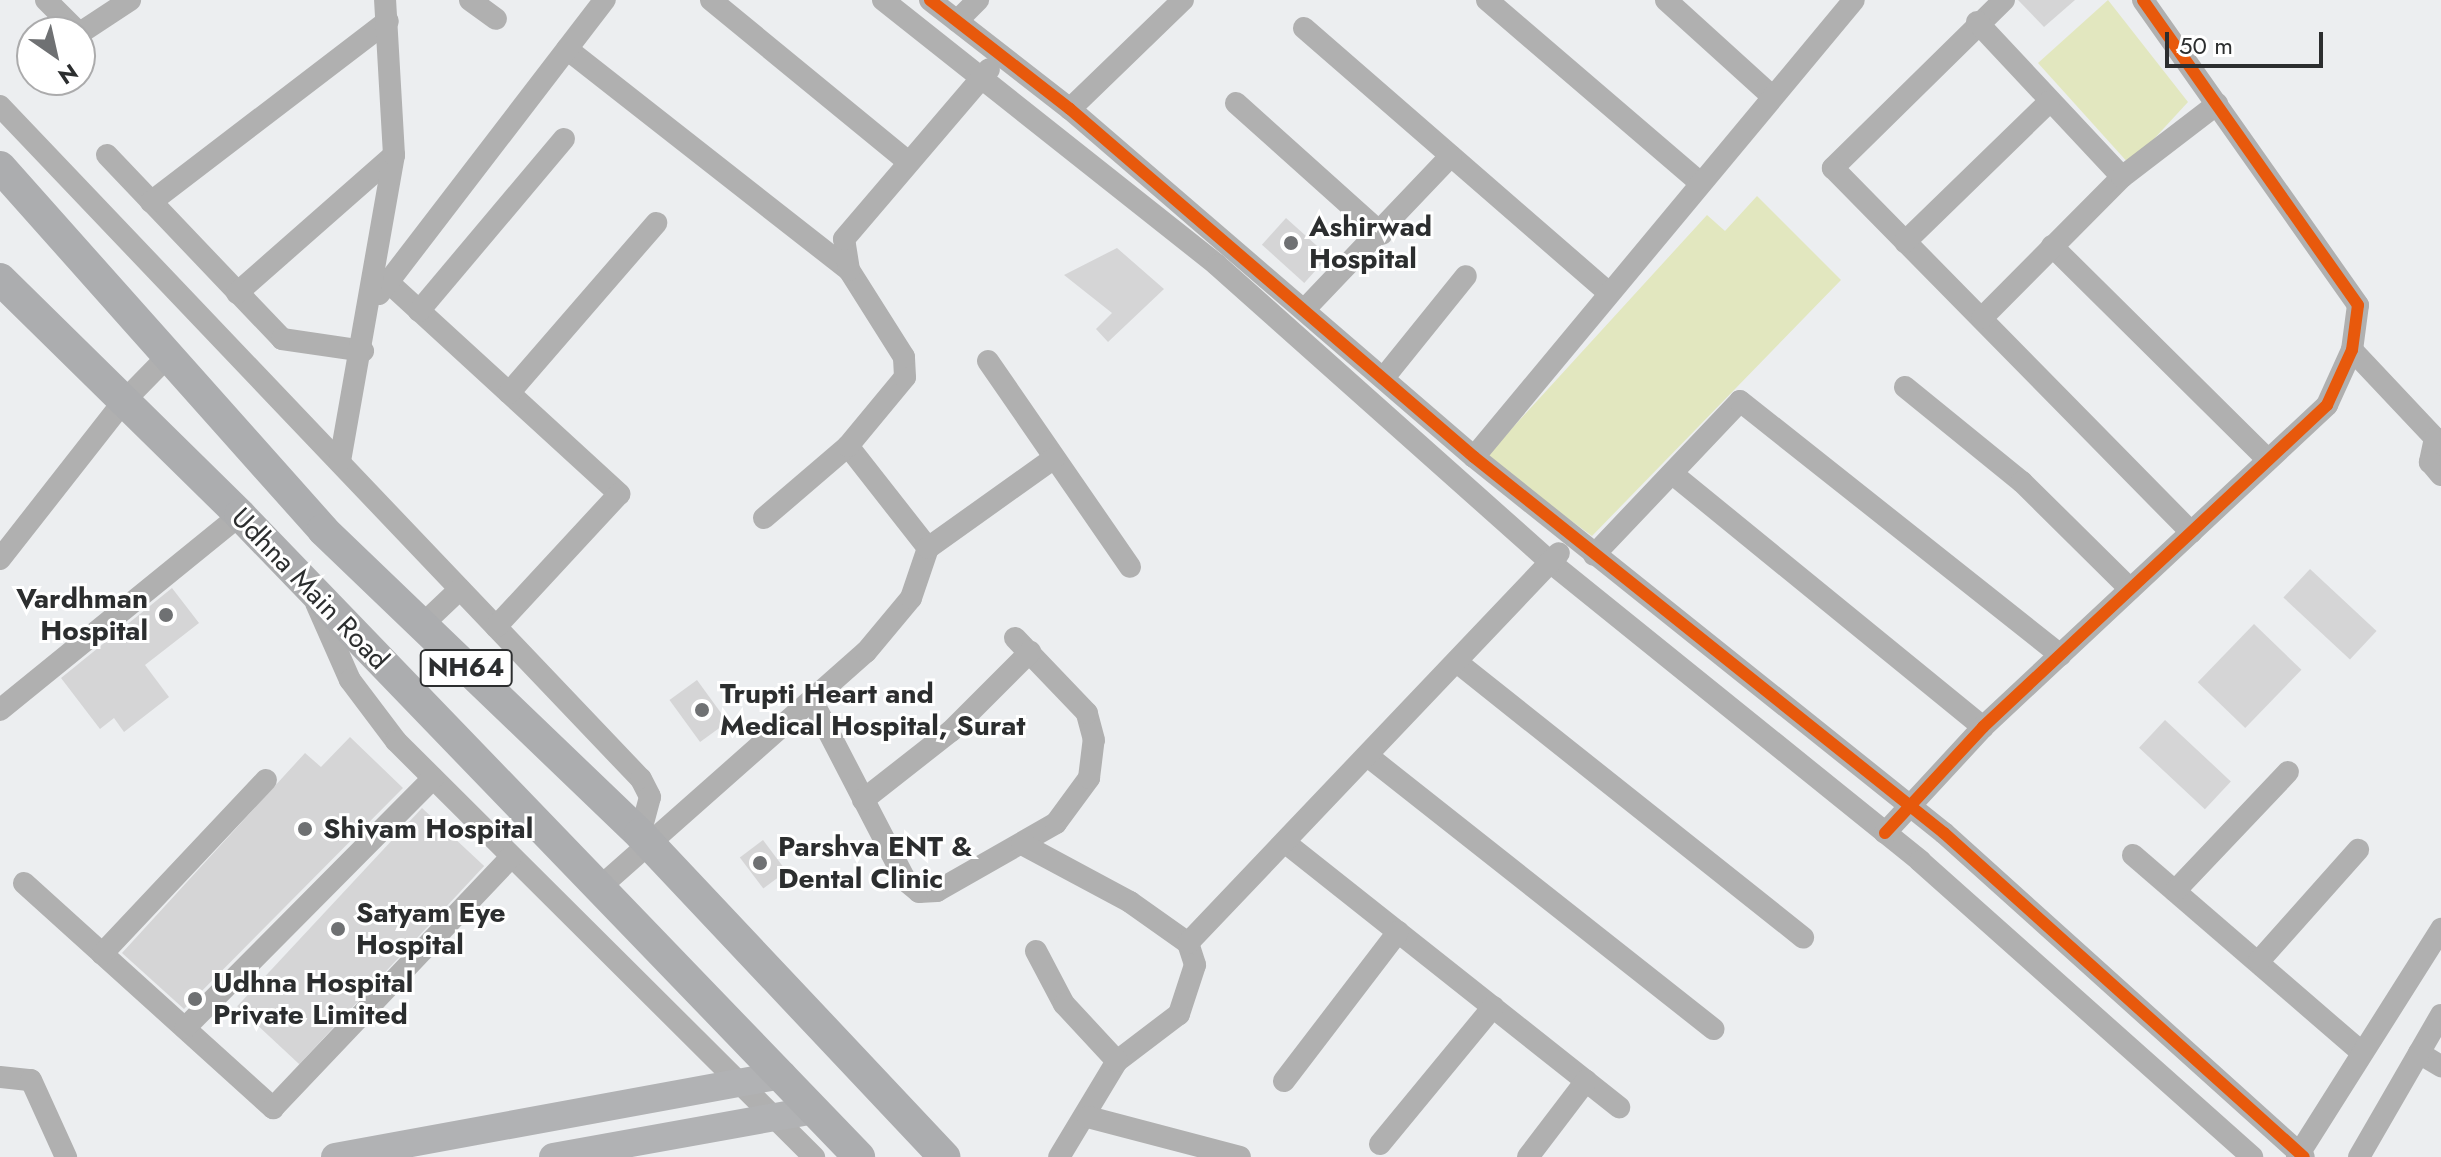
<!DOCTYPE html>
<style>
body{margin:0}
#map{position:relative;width:2441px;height:1157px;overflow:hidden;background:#eceef0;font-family:Jost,sans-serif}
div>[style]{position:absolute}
.green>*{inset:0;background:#e2e7bf}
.building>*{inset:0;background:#d5d5d6;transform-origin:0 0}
.minor>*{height:22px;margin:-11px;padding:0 11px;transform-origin:11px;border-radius:11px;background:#b0b0b0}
.major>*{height:28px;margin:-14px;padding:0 14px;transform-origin:14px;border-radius:14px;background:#b1b2b4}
.highway>*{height:32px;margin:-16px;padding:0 16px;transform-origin:16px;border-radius:16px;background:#acadaf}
.cycleway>*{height:12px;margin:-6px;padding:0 6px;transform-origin:6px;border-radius:6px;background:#e8590c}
.dots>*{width:22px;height:22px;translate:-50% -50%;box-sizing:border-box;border:4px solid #fff;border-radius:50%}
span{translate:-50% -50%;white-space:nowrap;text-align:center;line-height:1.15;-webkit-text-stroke:6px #fff;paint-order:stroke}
.shield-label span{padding:2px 6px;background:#fff;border:2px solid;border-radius:6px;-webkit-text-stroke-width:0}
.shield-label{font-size:26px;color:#2c2e2f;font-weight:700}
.poi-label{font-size:28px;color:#2c2e2f;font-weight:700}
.left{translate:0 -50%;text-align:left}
.right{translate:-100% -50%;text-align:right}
.street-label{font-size:28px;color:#2c2e2f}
.north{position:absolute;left:16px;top:16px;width:80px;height:80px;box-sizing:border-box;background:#fff;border:2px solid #ababac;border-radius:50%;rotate:146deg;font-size:22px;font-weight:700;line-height:32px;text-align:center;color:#2c2e2f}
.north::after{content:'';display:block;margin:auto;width:28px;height:36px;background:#6f7173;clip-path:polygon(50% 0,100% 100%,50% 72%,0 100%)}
.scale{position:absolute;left:2165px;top:32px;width:158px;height:36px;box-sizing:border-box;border:4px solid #2c2e2f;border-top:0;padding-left:10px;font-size:24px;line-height:28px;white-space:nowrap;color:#2c2e2f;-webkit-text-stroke:6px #fff;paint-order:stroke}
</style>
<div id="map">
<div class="green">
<div style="clip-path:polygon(2108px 0,2188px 102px,2130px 165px,2038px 63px)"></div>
<div style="clip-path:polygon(1757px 196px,1841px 280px,1592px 536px,1485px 458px,1707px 215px,1725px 231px)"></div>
</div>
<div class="building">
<div style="clip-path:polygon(2018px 0,2075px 0,2044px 27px)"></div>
<div style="left:1286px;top:218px;width:57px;height:36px;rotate:42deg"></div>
<div style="clip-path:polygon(1117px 248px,1164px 289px,1108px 342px,1096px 329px,1112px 313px,1064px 275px)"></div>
<div style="left:2310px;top:569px;width:91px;height:39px;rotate:43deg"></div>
<div style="clip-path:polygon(172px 588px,199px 623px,145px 665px,169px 697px,124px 732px,114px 718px,100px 729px,61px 678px)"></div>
<div style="left:2254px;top:624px;width:66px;height:81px;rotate:44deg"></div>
<div style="left:697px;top:680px;width:52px;height:34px;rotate:54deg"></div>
<div style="left:2165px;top:720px;width:90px;height:38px;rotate:43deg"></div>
<div style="clip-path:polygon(350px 737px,403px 788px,184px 1009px,122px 953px,305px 753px,321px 767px)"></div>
<div style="left:422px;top:808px;width:85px;height:271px;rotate:43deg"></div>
<div style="left:763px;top:840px;width:39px;height:29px;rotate:53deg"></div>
</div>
<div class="minor">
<div style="left:46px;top:0;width:45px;rotate:45deg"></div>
<div style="left:470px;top:0;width:32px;rotate:36deg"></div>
<div style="left:711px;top:0;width:255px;rotate:39.4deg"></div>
<div style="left:883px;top:0;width:426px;rotate:38.4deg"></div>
<div style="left:1217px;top:265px;width:446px;rotate:41.7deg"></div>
<div style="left:1550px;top:562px;width:476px;rotate:38.9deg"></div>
<div style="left:1920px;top:861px;width:445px;rotate:41.7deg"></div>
<div style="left:930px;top:0;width:177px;rotate:37.9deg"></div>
<div style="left:1070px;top:109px;width:533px;rotate:40.74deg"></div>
<div style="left:1474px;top:457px;width:602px;rotate:38.66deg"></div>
<div style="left:1944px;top:833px;width:484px;rotate:42deg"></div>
<div style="left:1487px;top:0;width:279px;rotate:40.6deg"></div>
<div style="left:1666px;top:0;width:143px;rotate:42.2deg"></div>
<div style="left:2004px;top:0;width:240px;rotate:135.5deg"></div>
<div style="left:1833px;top:168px;width:511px;rotate:45.48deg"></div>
<div style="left:957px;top:21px;width:30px;rotate:-45deg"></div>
<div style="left:1977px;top:22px;width:212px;rotate:46.9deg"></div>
<div style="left:1304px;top:28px;width:404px;rotate:41deg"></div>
<div style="left:80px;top:33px;width:60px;rotate:-33.4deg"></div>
<div style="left:567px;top:49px;width:358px;rotate:38.1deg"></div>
<div style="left:1236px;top:103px;width:196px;rotate:41.9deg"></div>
<div style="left:0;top:106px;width:929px;rotate:46.4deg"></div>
<div style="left:641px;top:779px;width:20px;rotate:63deg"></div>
<div style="left:650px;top:797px;width:38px;rotate:105deg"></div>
<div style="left:1070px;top:109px;width:157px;rotate:-44deg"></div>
<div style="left:107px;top:155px;width:254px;rotate:46.4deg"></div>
<div style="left:282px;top:339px;width:82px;rotate:8.4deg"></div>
<div style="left:151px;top:202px;width:298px;rotate:-37.4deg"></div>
<div style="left:1905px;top:242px;width:201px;rotate:-44.2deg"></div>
<div style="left:2052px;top:246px;width:304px;rotate:44.7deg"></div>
<div style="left:388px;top:282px;width:314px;rotate:42.5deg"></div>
<div style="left:619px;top:494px;width:181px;rotate:132.8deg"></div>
<div style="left:237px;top:293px;width:209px;rotate:-41.3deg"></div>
<div style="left:379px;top:294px;width:371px;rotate:-52.5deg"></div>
<div style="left:1306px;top:308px;width:210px;rotate:-46.4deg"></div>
<div style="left:419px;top:311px;width:225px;rotate:-49.9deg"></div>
<div style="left:1982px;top:318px;width:199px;rotate:-45.2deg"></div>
<div style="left:2122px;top:177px;width:120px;rotate:-37.5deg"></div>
<div style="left:2352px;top:350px;width:121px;rotate:46.7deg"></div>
<div style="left:2435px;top:438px;width:25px;rotate:102deg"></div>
<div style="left:2430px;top:462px;width:17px;rotate:50deg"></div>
<div style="left:988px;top:361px;width:250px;rotate:55.4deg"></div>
<div style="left:1386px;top:375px;width:127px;rotate:-51.1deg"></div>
<div style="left:1905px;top:387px;width:151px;rotate:39.1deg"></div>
<div style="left:2022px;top:482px;width:152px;rotate:44.7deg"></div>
<div style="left:509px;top:393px;width:225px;rotate:-49.1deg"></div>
<div style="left:848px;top:446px;width:130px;rotate:51.9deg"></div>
<div style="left:1474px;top:457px;width:594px;rotate:-50.26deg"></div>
<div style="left:340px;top:461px;width:311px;rotate:-80deg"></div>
<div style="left:394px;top:155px;width:155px;rotate:-93.3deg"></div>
<div style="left:1674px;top:475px;width:399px;rotate:39.2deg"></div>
<div style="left:764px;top:518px;width:111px;rotate:-40.6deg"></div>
<div style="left:848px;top:446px;width:89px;rotate:-50.4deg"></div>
<div style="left:905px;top:377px;width:20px;rotate:-93deg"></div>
<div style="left:904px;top:357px;width:103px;rotate:-122.3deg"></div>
<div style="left:849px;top:270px;width:31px;rotate:-99deg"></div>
<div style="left:844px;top:239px;width:223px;rotate:-49.5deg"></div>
<div style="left:1594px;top:555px;width:212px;rotate:-46.5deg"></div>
<div style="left:1740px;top:401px;width:409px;rotate:38.4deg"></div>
<div style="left:0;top:559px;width:199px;rotate:-51.9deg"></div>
<div style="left:123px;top:402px;width:64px;rotate:-45.6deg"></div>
<div style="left:316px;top:603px;width:84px;rotate:66.2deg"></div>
<div style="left:350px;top:680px;width:76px;rotate:53deg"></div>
<div style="left:396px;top:741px;width:590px;rotate:44.86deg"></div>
<div style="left:422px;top:625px;width:52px;rotate:-43.5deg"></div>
<div style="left:1458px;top:663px;width:441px;rotate:38.5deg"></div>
<div style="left:812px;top:700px;width:204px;rotate:62.6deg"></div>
<div style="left:906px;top:881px;width:17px;rotate:40deg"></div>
<div style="left:919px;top:892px;width:18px;rotate:-3deg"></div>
<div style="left:937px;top:891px;width:137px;rotate:-29.7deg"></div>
<div style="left:1056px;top:823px;width:56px;rotate:-53.7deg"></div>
<div style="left:1089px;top:778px;width:38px;rotate:-83deg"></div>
<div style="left:1094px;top:740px;width:28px;rotate:-105deg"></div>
<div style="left:1087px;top:713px;width:104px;rotate:-133.8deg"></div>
<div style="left:0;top:710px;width:309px;rotate:-39.1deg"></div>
<div style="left:1369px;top:757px;width:439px;rotate:38.3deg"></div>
<div style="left:863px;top:800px;width:112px;rotate:-38.1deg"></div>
<div style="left:951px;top:731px;width:112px;rotate:-45deg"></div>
<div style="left:1885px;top:833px;width:144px;rotate:-47.2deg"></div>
<div style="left:1983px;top:727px;width:471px;rotate:-43.1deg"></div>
<div style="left:2327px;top:405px;width:60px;rotate:-65.6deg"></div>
<div style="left:2352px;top:350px;width:45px;rotate:-82.4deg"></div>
<div style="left:2358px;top:305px;width:373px;rotate:-125.2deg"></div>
<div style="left:1022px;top:844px;width:123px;rotate:28.2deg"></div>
<div style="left:1130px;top:902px;width:71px;rotate:35.3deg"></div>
<div style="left:1188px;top:943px;width:23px;rotate:72deg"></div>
<div style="left:1195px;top:965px;width:52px;rotate:108.1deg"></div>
<div style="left:1179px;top:1014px;width:78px;rotate:142.8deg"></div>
<div style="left:1117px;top:1061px;width:112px;rotate:121.1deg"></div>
<div style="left:1287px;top:844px;width:424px;rotate:38.4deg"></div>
<div style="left:2133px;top:855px;width:301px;rotate:40.8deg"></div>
<div style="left:24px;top:883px;width:336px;rotate:42.1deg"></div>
<div style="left:273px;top:1108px;width:346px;rotate:-46.5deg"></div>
<div style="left:599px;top:888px;width:356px;rotate:-41.5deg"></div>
<div style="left:866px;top:652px;width:70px;rotate:-50.2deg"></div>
<div style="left:911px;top:598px;width:53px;rotate:-71.2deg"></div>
<div style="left:928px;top:548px;width:155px;rotate:-35.5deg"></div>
<div style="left:2175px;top:891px;width:164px;rotate:-46.5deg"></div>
<div style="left:1188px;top:943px;width:538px;rotate:-46.43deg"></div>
<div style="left:1036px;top:951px;width:60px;rotate:62.2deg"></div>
<div style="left:1064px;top:1004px;width:78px;rotate:47.1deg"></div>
<div style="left:102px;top:954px;width:239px;rotate:-46.7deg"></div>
<div style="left:2259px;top:961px;width:149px;rotate:-48.3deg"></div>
<div style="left:185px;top:1028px;width:352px;rotate:-45.2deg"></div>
<div style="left:2419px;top:1053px;width:26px;rotate:31deg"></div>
<div style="left:0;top:1077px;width:31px;rotate:6deg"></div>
<div style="left:31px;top:1080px;width:85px;rotate:65.6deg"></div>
<div style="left:1284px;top:1081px;width:188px;rotate:-52.6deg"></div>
<div style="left:1088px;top:1117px;width:157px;rotate:14.7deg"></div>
<div style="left:1380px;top:1144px;width:178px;rotate:-50.5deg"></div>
<div style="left:1528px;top:1157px;width:96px;rotate:-52.7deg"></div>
<div style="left:2297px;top:1157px;width:270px;rotate:-57.7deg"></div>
<div style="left:2359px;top:1157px;width:164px;rotate:-60deg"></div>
</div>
<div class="major">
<div style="left:335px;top:1157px;width:455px;rotate:-10.4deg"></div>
<div style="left:553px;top:1157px;width:266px;rotate:-10.2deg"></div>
</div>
<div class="highway">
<div style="left:0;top:167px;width:486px;rotate:48.3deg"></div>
<div style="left:323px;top:530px;width:439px;rotate:43.8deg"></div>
<div style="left:640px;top:834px;width:444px;rotate:46.7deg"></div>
<div style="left:0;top:279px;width:337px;rotate:44.5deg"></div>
<div style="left:240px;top:515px;width:892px;rotate:46.04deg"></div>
</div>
<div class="cycleway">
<div style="left:930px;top:0;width:177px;rotate:37.9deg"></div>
<div style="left:1070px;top:109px;width:533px;rotate:40.74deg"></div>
<div style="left:1474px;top:457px;width:602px;rotate:38.66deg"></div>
<div style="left:1944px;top:833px;width:484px;rotate:42deg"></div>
<div style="left:1885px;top:833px;width:144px;rotate:-47.2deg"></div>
<div style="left:1983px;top:727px;width:471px;rotate:-43.1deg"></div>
<div style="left:2327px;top:405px;width:60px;rotate:-65.6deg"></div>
<div style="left:2352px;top:350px;width:45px;rotate:-82.4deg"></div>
<div style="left:2358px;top:305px;width:373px;rotate:-125.2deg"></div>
</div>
<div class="dots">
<div style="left:1291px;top:243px;background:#6f7173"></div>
<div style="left:166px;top:615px;background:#6f7173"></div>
<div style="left:702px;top:710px;background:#6f7173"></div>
<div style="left:305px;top:829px;background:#6f7173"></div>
<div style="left:760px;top:863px;background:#6f7173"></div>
<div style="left:338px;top:929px;background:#6f7173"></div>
<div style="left:195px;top:999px;background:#6f7173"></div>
</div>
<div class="shield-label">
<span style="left:466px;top:668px">NH64</span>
</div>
<div class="poi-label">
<span class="left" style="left:1309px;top:243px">Ashirwad<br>Hospital</span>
<span class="right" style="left:148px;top:615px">Vardhman<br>Hospital</span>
<span class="left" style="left:720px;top:710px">Trupti Heart and<br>Medical Hospital, Surat</span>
<span class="left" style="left:323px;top:829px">Shivam Hospital</span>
<span class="left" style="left:778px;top:863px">Parshva ENT &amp;<br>Dental Clinic</span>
<span class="left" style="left:356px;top:929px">Satyam Eye<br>Hospital</span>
<span class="left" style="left:213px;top:999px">Udhna Hospital<br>Private Limited</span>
</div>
<div class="street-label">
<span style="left:310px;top:589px;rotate:46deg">Udhna Main Road</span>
</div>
<div class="north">N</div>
<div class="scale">50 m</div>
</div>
